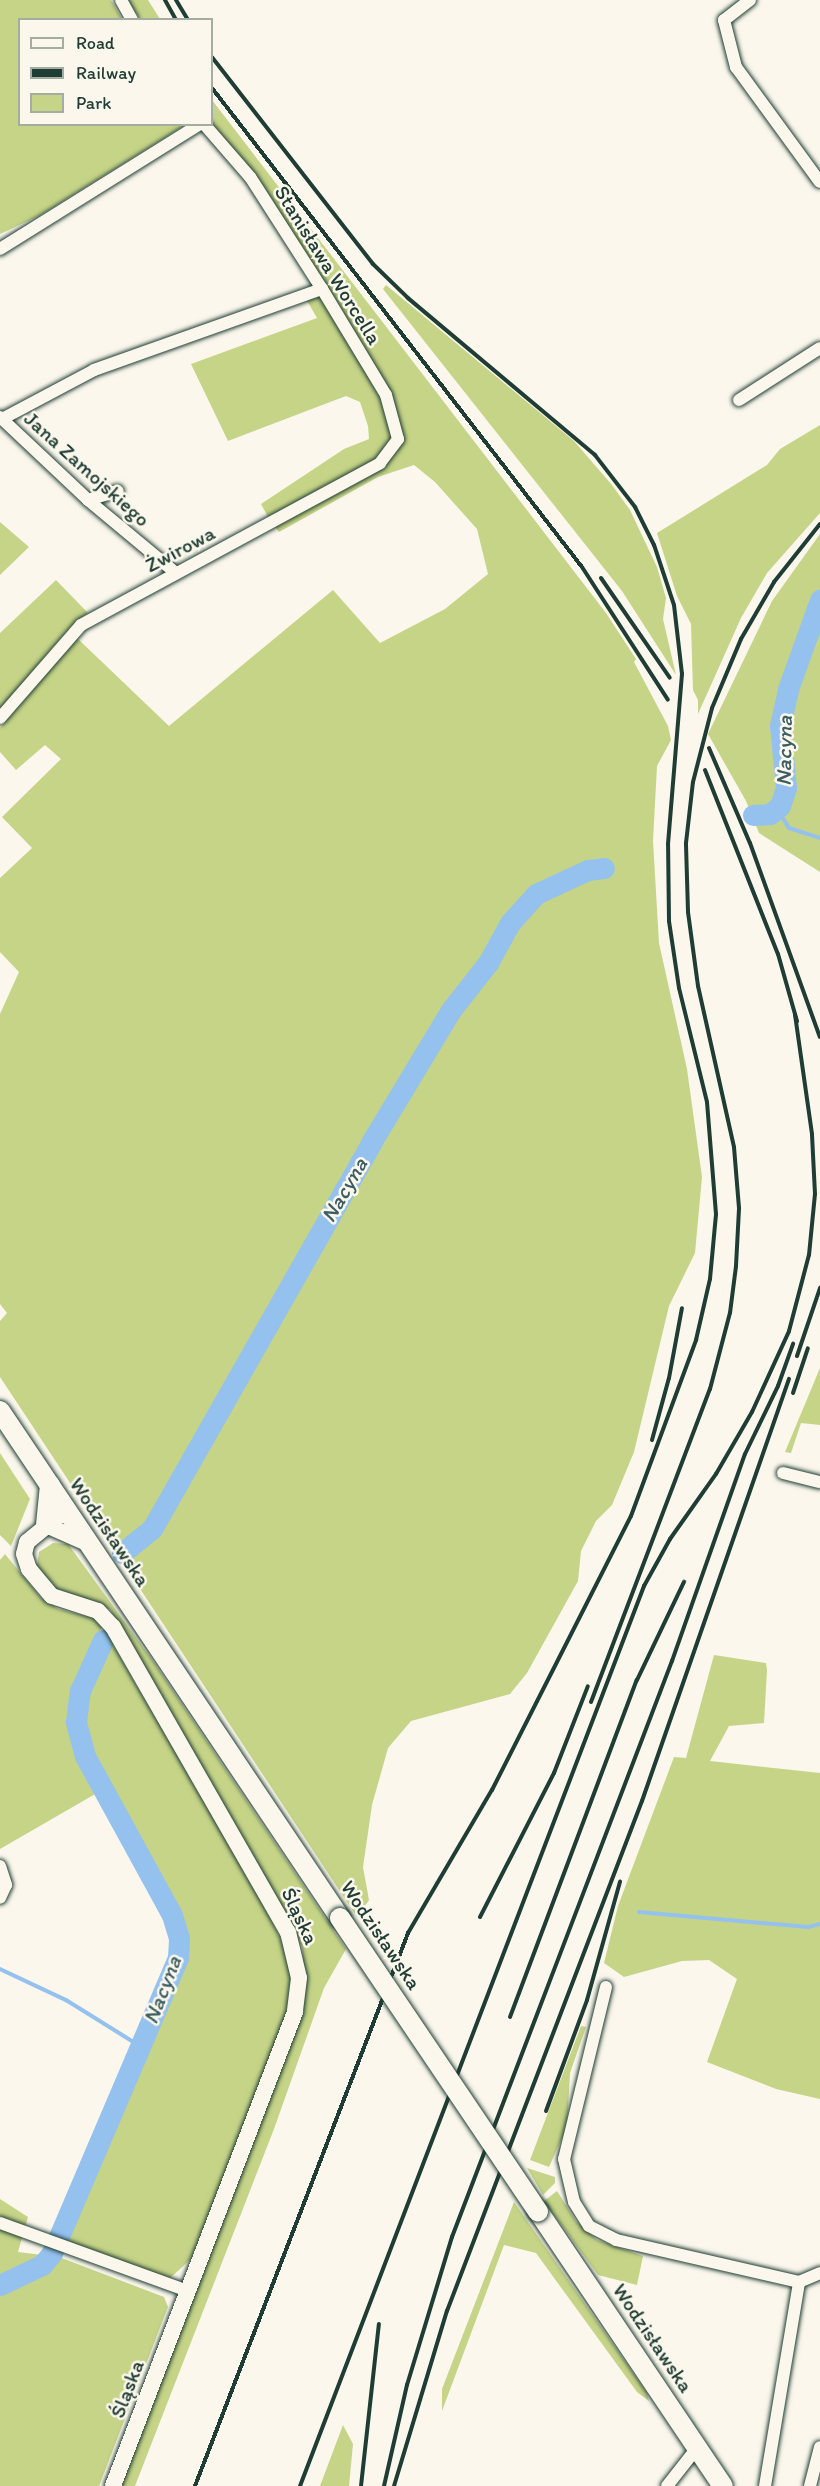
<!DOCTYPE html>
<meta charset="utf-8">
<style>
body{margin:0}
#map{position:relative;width:820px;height:2486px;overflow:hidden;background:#fbf7ec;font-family:Itim,sans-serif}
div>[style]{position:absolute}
.green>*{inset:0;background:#c6d487}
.stream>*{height:4px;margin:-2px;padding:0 2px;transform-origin:2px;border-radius:2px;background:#94c1ee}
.river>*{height:21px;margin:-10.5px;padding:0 10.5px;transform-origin:10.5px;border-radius:10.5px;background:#94c1ee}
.roads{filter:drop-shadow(0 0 2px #1f3d34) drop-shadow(0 0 2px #1f3d34)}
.street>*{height:12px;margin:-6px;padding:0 6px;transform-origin:6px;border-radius:6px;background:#fbf7ec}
.secondary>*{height:16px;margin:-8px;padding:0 8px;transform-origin:8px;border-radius:8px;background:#fbf7ec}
.primary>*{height:20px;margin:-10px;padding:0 10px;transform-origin:10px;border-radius:10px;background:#fbf7ec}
.rail>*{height:4px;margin:-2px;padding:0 2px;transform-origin:2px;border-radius:2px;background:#1f3d34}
.bridges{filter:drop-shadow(0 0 2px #1f3d34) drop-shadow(0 0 2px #1f3d34)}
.primary-bridge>*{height:20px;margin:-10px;padding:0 10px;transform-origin:10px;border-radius:10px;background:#fbf7ec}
span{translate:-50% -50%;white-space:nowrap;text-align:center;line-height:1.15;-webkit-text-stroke:5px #fbf7ec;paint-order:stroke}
.street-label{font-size:21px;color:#1f3d34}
.water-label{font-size:22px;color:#3c5e62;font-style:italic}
.legend{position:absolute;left:18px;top:18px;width:195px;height:108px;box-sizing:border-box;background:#fbf7ec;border:2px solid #a3ada2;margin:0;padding:8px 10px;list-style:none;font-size:18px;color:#1f3d34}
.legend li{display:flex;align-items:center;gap:12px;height:30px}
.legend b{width:30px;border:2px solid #a3ada2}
</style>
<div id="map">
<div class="green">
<div style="clip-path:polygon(0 0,111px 0,122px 19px,20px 20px,20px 124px,185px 125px,39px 216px,0 234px)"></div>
<div style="clip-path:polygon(128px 0,148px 0,160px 19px,140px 19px)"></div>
<div style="clip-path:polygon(212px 100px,606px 613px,636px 659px,634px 662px,668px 726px,671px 740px,657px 766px,653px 841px,659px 943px,687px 1069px,702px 1177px,695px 1253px,669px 1306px,634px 1452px,612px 1505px,596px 1521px,581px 1551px,578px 1581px,527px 1673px,510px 1694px,411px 1721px,388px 1748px,372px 1805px,363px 1867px,369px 1900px,357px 1917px,0 1377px,0 1321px,7px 1313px,0 1304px,0 1014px,19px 972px,0 952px,0 878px,32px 848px,2px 817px,61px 759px,45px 745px,16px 770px,0 752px,0 728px,77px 638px,169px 726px,333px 590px,380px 643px,445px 609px,488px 574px,477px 529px,435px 482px,414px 465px,378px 477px,279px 532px,269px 519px,261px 504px,344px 449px,369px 439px,368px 426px,360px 402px,346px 396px,228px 441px,191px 364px,317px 318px,306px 299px,325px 285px,259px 179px,212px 123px)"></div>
<div style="clip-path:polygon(386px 285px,574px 441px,612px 485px,630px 510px,657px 567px,666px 598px,663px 619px,676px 675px,622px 591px,383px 289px)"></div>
<div style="clip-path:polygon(820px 425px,820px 513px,767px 573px,741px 618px,698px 714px,698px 700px,693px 690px,691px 624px,677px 596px,657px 533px,767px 465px,780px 449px)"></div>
<div style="clip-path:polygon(0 522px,29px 547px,0 575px)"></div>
<div style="clip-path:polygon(820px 534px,820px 872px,759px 833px,746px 801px,708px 734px,772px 601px)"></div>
<div style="clip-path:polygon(56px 580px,88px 613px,72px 625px,0 710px,0 633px)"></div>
<div style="clip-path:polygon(820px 1368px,820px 1425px,801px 1423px,791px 1453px,785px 1452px)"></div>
<div style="clip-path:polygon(0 1453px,30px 1499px,11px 1546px,0 1535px)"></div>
<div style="clip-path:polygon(53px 1543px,68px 1544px,153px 1661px,346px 1949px,324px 1988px,274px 2129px,135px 2486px,120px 2486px,304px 1974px,302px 1947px,110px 1609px,62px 1594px,37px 1567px,39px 1552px)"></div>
<div style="clip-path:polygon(5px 1554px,40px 1597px,58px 1609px,93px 1618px,102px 1627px,71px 1704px,71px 1727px,78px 1755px,97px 1793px,0 1849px,0 1560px)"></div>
<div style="clip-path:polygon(109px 1638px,264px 1905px,285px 1948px,293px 1981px,283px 2026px,191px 2259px,169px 2279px,64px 2240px,90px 2173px,82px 2173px,176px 1954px,173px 1932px,79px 1748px,83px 1690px)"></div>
<div style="clip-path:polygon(714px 1655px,766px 1663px,767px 1670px,764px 1723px,729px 1726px,710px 1761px,820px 1773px,820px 2099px,776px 2089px,707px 2062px,737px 1979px,709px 1960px,682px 1961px,624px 1977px,604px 1963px,618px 1906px,674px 1757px,686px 1758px)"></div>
<div style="clip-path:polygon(581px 2026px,586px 2027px,570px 2073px,567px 2127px,549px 2167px,530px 2160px)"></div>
<div style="clip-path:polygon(527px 2168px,555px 2177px,555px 2183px,543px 2195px)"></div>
<div style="clip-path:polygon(557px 2191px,576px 2221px,597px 2240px,643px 2256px,637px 2285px,598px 2275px,544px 2201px)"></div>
<div style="clip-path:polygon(0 2199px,28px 2217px,18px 2252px,59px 2257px,164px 2297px,168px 2307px,99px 2486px,0 2486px)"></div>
<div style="clip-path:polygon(514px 2202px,647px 2393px,649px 2401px,637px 2392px,536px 2253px,504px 2245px,442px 2411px,442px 2389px)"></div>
<div style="clip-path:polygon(343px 2425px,353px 2444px,349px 2486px,320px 2486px)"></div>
</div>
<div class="stream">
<div style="left:777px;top:809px;width:22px;rotate:58deg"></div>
<div style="left:789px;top:828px;width:33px;rotate:18deg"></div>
<div style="left:639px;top:1912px;width:170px;rotate:5.1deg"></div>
<div style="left:808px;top:1927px;width:12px;rotate:-14deg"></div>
<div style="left:0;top:1969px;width:73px;rotate:25.2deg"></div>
<div style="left:66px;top:2000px;width:87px;rotate:31.9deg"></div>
</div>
<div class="river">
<div style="left:753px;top:815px;width:17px;rotate:-3deg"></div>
<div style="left:770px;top:814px;width:13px;rotate:-39deg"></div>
<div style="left:780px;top:806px;width:19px;rotate:-72deg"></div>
<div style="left:786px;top:788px;width:63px;rotate:-95.4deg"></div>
<div style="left:780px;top:725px;width:37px;rotate:-77deg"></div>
<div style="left:788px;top:689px;width:95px;rotate:-70.2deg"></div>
<div style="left:122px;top:1553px;width:38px;rotate:-39deg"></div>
<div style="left:152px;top:1529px;width:446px;rotate:-60.4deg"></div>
<div style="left:372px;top:1141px;width:153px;rotate:-58.9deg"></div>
<div style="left:451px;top:1010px;width:60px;rotate:-51.8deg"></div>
<div style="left:488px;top:963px;width:46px;rotate:-61.2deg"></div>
<div style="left:510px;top:923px;width:39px;rotate:-48deg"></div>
<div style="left:536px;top:894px;width:57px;rotate:-24.8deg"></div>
<div style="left:588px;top:870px;width:16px;rotate:-7deg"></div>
<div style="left:0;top:2285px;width:47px;rotate:-25.5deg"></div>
<div style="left:42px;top:2265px;width:16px;rotate:-50deg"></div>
<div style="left:52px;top:2253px;width:321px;rotate:-66.9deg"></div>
<div style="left:178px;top:1958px;width:20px;rotate:-87deg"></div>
<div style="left:179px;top:1938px;width:24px;rotate:-107deg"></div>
<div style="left:172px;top:1915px;width:181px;rotate:-118.7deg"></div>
<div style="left:85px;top:1756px;width:35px;rotate:-105deg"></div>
<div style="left:76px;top:1722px;width:31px;rotate:-83deg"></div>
<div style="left:80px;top:1691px;width:56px;rotate:-65.7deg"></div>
</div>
<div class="roads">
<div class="street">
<div style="left:121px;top:0;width:23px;rotate:61deg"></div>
<div style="left:750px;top:0;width:33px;rotate:142deg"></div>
<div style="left:724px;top:20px;width:49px;rotate:75.7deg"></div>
<div style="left:736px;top:67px;width:142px;rotate:53.9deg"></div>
<div style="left:0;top:249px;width:236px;rotate:-32deg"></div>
<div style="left:739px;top:400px;width:96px;rotate:-32.7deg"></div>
<div style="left:0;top:417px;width:121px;rotate:43.3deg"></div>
<div style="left:88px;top:500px;width:114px;rotate:39.7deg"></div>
<div style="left:2px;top:419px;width:104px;rotate:-28deg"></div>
<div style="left:94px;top:370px;width:242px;rotate:-19.6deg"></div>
<div style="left:88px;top:500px;width:31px;rotate:-17deg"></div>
<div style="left:0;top:718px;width:123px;rotate:-48.9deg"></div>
<div style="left:81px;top:625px;width:340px;rotate:-28.4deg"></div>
<div style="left:380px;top:463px;width:30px;rotate:-53deg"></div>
<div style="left:398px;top:439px;width:46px;rotate:-105.3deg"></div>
<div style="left:386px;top:395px;width:124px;rotate:-121.1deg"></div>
<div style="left:322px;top:289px;width:133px;rotate:-122.7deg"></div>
<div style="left:250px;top:177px;width:70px;rotate:-131deg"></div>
<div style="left:783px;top:1473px;width:38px;rotate:14deg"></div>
<div style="left:0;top:1866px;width:20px;rotate:72deg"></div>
<div style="left:6px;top:1885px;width:14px;rotate:115deg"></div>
<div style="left:606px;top:1987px;width:177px;rotate:103.7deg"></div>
<div style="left:564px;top:2159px;width:44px;rotate:76.9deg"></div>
<div style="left:574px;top:2202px;width:28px;rotate:58deg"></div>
<div style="left:589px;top:2226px;width:30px;rotate:27deg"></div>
<div style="left:616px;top:2240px;width:188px;rotate:12.9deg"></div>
<div style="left:0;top:2223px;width:200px;rotate:19.9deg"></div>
<div style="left:667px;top:2486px;width:48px;rotate:-51.7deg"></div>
<div style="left:765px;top:2486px;width:207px;rotate:-80.5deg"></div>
<div style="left:799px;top:2282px;width:23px;rotate:-23deg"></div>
<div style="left:810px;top:2486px;width:40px;rotate:-75.6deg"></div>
</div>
<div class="secondary">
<div style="left:66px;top:1510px;width:50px;rotate:140.6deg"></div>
<div style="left:27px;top:1542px;width:12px;rotate:104deg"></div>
<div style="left:24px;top:1554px;width:16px;rotate:72deg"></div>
<div style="left:29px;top:1569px;width:35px;rotate:50deg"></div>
<div style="left:52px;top:1596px;width:48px;rotate:18.1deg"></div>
<div style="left:98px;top:1611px;width:22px;rotate:47deg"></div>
<div style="left:113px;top:1627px;width:352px;rotate:60.2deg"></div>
<div style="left:288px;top:1932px;width:47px;rotate:76.6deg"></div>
<div style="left:299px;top:1978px;width:34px;rotate:97deg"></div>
<div style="left:295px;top:2012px;width:508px;rotate:111.01deg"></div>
<div style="left:46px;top:1525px;width:47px;rotate:23.8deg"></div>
</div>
<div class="primary">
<div style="left:0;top:1411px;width:610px;rotate:56.15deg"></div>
<div style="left:46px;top:1525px;width:40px;rotate:-84.3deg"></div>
<div style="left:538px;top:2211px;width:331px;rotate:56.1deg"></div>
</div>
</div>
<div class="rail">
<div style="left:165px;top:0;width:23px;rotate:61deg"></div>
<div style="left:176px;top:0;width:23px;rotate:59deg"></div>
<div style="left:212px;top:88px;width:605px;rotate:52.32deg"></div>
<div style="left:582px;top:567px;width:158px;rotate:57.1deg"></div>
<div style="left:601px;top:578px;width:121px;rotate:55.4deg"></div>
<div style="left:709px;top:748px;width:103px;rotate:66.7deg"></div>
<div style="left:750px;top:843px;width:206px;rotate:70.2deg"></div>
<div style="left:705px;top:770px;width:198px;rotate:68.4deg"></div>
<div style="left:778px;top:954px;width:70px;rotate:74.2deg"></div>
<div style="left:797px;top:1356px;width:72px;rotate:-71.3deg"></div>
<div style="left:793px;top:1393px;width:47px;rotate:-71.6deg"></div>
<div style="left:652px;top:1440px;width:64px;rotate:-74.7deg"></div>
<div style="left:669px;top:1378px;width:71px;rotate:-79.5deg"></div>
<div style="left:591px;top:1702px;width:335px;rotate:-69.2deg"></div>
<div style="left:710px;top:1389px;width:79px;rotate:-75.3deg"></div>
<div style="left:730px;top:1313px;width:47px;rotate:-82.7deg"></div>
<div style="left:736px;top:1266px;width:58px;rotate:-87deg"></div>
<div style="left:739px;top:1208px;width:61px;rotate:-94.7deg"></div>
<div style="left:734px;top:1147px;width:165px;rotate:-102.6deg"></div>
<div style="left:698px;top:986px;width:75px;rotate:-97.7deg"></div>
<div style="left:688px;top:912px;width:69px;rotate:-91.7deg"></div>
<div style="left:686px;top:843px;width:61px;rotate:-83.5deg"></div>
<div style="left:693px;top:782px;width:76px;rotate:-75.6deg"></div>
<div style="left:712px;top:708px;width:75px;rotate:-67.2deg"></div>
<div style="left:741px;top:639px;width:66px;rotate:-59.9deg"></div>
<div style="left:774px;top:582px;width:74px;rotate:-51.6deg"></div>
<div style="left:480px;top:1917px;width:162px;rotate:-62.8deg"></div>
<div style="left:554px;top:1773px;width:93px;rotate:-68.7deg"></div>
<div style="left:510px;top:2017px;width:360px;rotate:-69.4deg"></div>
<div style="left:637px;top:1680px;width:109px;rotate:-64.4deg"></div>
<div style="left:546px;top:2111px;width:118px;rotate:-69.7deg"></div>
<div style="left:587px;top:2000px;width:123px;rotate:-74.4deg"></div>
<div style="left:195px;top:2486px;width:593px;rotate:-68.93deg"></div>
<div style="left:408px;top:1933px;width:166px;rotate:-59.6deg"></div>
<div style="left:492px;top:1790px;width:307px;rotate:-63.1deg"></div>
<div style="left:631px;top:1516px;width:188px;rotate:-69.7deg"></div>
<div style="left:696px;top:1340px;width:63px;rotate:-77.1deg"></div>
<div style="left:710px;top:1279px;width:65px;rotate:-84.7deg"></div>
<div style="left:716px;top:1214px;width:112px;rotate:-94.6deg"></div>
<div style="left:707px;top:1102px;width:117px;rotate:-103.8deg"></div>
<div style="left:679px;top:988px;width:68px;rotate:-98.5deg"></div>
<div style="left:669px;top:921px;width:77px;rotate:-90.7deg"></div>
<div style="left:668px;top:844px;width:171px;rotate:-85.3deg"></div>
<div style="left:682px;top:674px;width:69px;rotate:-96.6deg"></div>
<div style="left:674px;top:605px;width:63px;rotate:-108.4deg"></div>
<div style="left:654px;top:545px;width:42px;rotate:-116.6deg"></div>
<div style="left:635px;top:507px;width:66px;rotate:-127.6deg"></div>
<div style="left:595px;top:455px;width:244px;rotate:-140deg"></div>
<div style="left:408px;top:298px;width:49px;rotate:-135.8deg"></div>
<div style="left:373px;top:264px;width:262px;rotate:-127.9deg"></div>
<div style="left:300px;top:2486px;width:964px;rotate:-69.08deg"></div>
<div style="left:644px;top:1586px;width:54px;rotate:-61deg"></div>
<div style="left:670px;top:1539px;width:80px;rotate:-54.7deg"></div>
<div style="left:716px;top:1474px;width:72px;rotate:-59.9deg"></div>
<div style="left:752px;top:1412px;width:89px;rotate:-65.4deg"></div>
<div style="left:789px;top:1331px;width:79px;rotate:-75.3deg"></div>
<div style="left:809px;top:1255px;width:61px;rotate:-84.4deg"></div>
<div style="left:815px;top:1194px;width:60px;rotate:-92.9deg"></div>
<div style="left:812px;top:1134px;width:121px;rotate:-98.1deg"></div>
<div style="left:361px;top:2486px;width:163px;rotate:-83.7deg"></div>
<div style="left:384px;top:2486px;width:104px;rotate:-77.2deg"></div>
<div style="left:407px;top:2385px;width:155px;rotate:-73.1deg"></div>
<div style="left:452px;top:2237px;width:617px;rotate:-69.1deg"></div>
<div style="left:672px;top:1661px;width:219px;rotate:-70.6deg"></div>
<div style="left:745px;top:1454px;width:76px;rotate:-64.1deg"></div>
<div style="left:778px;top:1386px;width:45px;rotate:-70.3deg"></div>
<div style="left:394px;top:2486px;width:183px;rotate:-73.2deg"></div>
<div style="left:447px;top:2311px;width:546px;rotate:-69.08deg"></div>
<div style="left:642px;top:1801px;width:447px;rotate:-70.8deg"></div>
</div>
<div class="bridges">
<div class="primary-bridge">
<div style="left:340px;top:1918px;width:354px;rotate:56deg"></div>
</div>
</div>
<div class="street-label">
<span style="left:328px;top:265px;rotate:58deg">Stanisława Worcella</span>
<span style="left:87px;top:469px;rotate:42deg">Jana Zamojskiego</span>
<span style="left:180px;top:549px;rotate:-28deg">Żwirowa</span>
<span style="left:110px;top:1532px;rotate:56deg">Wodzisławska</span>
<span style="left:300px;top:1916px;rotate:65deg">Śląska</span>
<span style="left:381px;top:1935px;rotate:56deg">Wodzisławska</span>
<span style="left:653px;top:2338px;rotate:56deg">Wodzisławska</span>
<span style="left:127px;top:2389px;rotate:-69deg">Śląska</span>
</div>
<div class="water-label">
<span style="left:784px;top:751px;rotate:-89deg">Nacyna</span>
<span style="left:344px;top:1190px;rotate:-60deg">Nacyna</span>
<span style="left:162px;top:1990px;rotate:-69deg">Nacyna</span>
</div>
<ul class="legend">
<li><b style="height:8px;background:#fbf7ec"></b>Road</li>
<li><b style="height:8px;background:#1f3d34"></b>Railway</li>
<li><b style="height:16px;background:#c6d487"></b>Park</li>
</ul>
</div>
